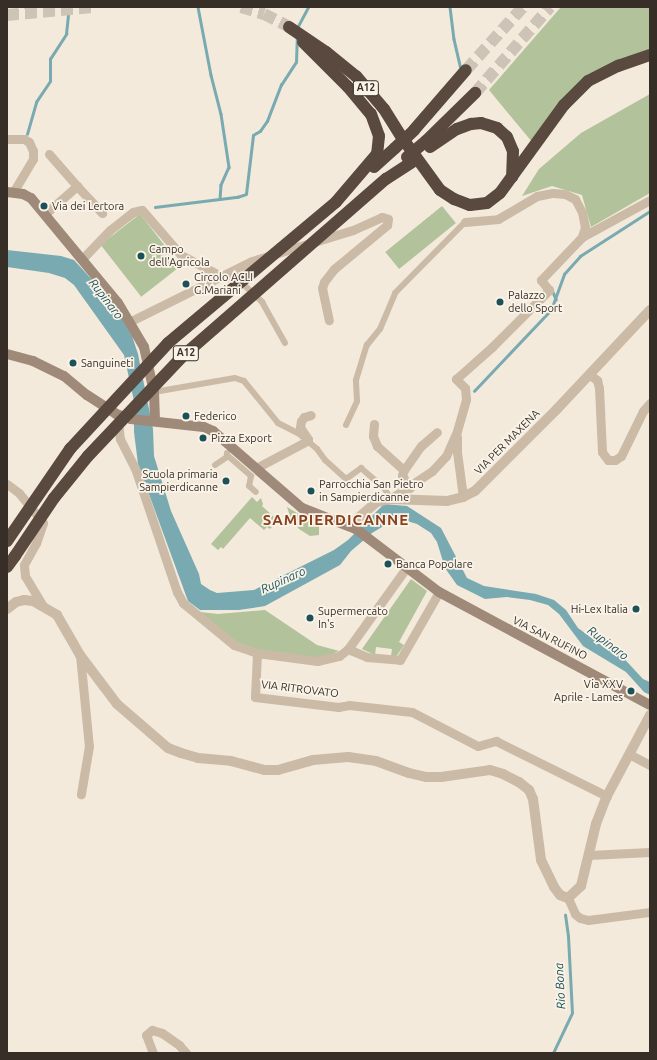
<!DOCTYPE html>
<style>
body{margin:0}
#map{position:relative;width:657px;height:1060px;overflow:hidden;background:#f3eadb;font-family:Ubuntu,sans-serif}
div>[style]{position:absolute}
.green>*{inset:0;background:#b2c29a;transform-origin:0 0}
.water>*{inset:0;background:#79aab1}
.stream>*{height:2.5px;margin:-1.25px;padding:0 1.25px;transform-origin:1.25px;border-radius:1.25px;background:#79aab1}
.motorway-tunnel>*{height:12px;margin-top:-6px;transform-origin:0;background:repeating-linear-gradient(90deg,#cdc4b7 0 12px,transparent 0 18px)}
.pedestrian>*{height:6px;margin:-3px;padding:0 3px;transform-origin:3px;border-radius:3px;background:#cbbaa6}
.minor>*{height:9px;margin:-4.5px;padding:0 4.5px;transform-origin:4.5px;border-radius:4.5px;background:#cbbaa6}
.tertiary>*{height:10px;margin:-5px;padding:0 5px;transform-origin:5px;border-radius:5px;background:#cbbaa6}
.secondary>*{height:10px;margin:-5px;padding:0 5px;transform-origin:5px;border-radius:5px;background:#9f8978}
.motorway>*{height:12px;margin:-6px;padding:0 6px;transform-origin:6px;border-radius:6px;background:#59493e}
.motorway-bridge>*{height:12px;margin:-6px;padding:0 6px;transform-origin:6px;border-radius:6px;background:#59493e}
.dots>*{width:11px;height:11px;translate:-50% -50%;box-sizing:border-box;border:2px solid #faf3e8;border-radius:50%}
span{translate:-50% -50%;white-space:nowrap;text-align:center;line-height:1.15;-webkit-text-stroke:3.5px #faf3e8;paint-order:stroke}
.shield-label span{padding:1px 3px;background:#faf3e8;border:1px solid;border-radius:3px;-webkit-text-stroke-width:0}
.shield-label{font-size:10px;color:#372e28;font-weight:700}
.poi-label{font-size:11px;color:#372e28}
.left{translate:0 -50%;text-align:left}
.right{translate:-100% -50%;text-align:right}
.street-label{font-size:11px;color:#372e28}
.water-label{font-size:12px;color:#1c515a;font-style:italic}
.district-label{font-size:15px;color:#89401e;font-weight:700;letter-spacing:1px}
.frame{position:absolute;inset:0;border:8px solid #372e28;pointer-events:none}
</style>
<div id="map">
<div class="green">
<div style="clip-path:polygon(561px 7px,650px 7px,650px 49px,596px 71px,532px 142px,489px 90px)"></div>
<div style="clip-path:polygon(650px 94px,650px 193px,591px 227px,582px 195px,552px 186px,522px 196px,539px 169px,581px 133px)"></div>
<div style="left:442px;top:206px;width:22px;height:73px;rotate:51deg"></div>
<div style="left:140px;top:214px;width:66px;height:50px;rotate:52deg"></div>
<div style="clip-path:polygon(252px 497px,257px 502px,261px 498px,263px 504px,262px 506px,274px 517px,272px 527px,270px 529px,267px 527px,264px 530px,250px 518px,223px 549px,221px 547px,218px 550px,211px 544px)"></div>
<div style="clip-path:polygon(287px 507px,319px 526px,319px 535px,310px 536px,299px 529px,291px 519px)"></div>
<div style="clip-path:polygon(411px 579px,427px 591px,399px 642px,404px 645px,396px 657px,391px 656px,392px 649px,376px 647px,375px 655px,362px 649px)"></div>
<div style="clip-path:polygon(265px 610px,317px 645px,339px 651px,328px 656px,318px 658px,249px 648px,238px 643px,200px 612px,218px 614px)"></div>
</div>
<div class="water">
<div style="clip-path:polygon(7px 250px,61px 256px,74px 260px,105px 294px,120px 315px,132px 336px,138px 354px,153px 429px,154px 456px,171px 511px,199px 574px,201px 584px,210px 590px,217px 593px,254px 590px,334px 550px,348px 540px,384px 504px,407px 506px,441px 528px,467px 578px,484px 586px,536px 594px,554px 600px,566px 610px,578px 628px,589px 636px,617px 651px,643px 679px,650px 682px,650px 695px,644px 692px,626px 672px,583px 646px,559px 614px,548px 605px,530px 600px,507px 597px,485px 599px,457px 585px,445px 568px,437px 542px,431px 533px,417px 524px,397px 518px,372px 533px,351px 551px,340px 565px,265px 606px,239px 610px,200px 610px,188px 601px,138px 464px,134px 432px,134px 401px,124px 355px,74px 285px,65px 278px,49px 273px,7px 267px)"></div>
</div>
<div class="stream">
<div style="left:198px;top:7px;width:69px;rotate:79.2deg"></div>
<div style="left:211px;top:75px;width:40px;rotate:75.6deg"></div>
<div style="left:221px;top:114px;width:54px;rotate:81.4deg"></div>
<div style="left:229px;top:167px;width:20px;rotate:114deg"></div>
<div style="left:221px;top:185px;width:14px;rotate:94deg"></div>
<div style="left:450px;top:7px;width:32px;rotate:83deg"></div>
<div style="left:454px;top:39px;width:28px;rotate:77deg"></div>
<div style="left:297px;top:28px;width:24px;rotate:-62deg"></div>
<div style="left:27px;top:134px;width:33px;rotate:-74deg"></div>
<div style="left:36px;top:102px;width:25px;rotate:-56deg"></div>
<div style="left:50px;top:81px;width:22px;rotate:-90deg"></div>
<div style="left:50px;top:59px;width:30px;rotate:-57deg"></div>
<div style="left:66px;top:34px;width:27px;rotate:-84deg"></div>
<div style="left:155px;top:207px;width:83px;rotate:-7deg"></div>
<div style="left:237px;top:197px;width:9px;rotate:-18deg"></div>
<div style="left:246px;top:194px;width:59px;rotate:-83.2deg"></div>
<div style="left:253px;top:135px;width:8px;rotate:-30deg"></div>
<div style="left:260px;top:131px;width:12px;rotate:-55deg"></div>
<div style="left:267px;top:121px;width:39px;rotate:-69deg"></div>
<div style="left:281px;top:85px;width:27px;rotate:-57deg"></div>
<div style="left:296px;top:62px;width:25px;rotate:-88deg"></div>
<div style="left:553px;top:292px;width:8px;rotate:67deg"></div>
<div style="left:474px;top:391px;width:112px;rotate:-46.5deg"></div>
<div style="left:551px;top:310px;width:38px;rotate:-70deg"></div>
<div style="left:564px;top:274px;width:24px;rotate:-48deg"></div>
<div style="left:580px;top:256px;width:83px;rotate:-32.7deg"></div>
<div style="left:553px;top:1053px;width:44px;rotate:-64.6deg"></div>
<div style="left:572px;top:1013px;width:77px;rotate:-93deg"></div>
<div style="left:568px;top:936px;width:21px;rotate:-98deg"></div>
</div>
<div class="motorway-tunnel">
<div style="left:241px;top:7px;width:24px;rotate:17deg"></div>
<div style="left:264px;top:14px;width:28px;rotate:27deg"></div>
<div style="left:7px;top:15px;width:86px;rotate:-5.3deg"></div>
<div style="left:466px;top:70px;width:85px;rotate:-47.9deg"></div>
<div style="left:475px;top:93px;width:114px;rotate:-48.9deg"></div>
</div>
<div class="pedestrian">
<div style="left:221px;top:276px;width:25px;rotate:21deg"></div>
<div style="left:244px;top:285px;width:25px;rotate:43deg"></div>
<div style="left:262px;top:302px;width:47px;rotate:60.7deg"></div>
<div style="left:154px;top:392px;width:82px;rotate:-9.8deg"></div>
<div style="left:235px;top:378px;width:9px;rotate:18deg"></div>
<div style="left:244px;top:381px;width:54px;rotate:51deg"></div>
<div style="left:278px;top:423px;width:22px;rotate:27deg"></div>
<div style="left:298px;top:433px;width:25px;rotate:40deg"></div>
<div style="left:317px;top:449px;width:14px;rotate:54deg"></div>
<div style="left:325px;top:460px;width:28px;rotate:42deg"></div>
<div style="left:346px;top:479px;width:19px;rotate:-36deg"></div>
<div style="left:361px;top:468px;width:32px;rotate:41deg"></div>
<div style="left:385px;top:489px;width:11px;rotate:63deg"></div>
<div style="left:346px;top:425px;width:26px;rotate:-65deg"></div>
<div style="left:357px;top:401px;width:21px;rotate:-93deg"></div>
<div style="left:356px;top:380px;width:37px;rotate:-73deg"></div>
<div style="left:367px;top:345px;width:21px;rotate:-51deg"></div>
<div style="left:380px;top:329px;width:39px;rotate:-67deg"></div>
<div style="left:395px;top:293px;width:100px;rotate:-45.4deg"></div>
<div style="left:227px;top:455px;width:32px;rotate:41deg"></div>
<div style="left:251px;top:476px;width:10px;rotate:101deg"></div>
<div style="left:249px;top:486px;width:9px;rotate:41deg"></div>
<div style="left:215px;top:465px;width:14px;rotate:-34deg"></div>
<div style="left:227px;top:457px;width:4px;rotate:-90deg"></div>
</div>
<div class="minor">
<div style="left:7px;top:139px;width:17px"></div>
<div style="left:24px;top:139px;width:6px;rotate:31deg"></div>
<div style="left:29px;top:142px;width:10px;rotate:66deg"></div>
<div style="left:33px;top:151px;width:8px;rotate:90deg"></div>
<div style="left:33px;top:159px;width:37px;rotate:121deg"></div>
<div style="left:49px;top:154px;width:43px;rotate:48.8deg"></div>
<div style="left:45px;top:214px;width:43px;rotate:-41.2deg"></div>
<div style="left:77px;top:186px;width:37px;rotate:47deg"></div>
<div style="left:465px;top:222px;width:33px;rotate:-5deg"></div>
<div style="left:498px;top:219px;width:45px;rotate:-30.5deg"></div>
<div style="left:537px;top:196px;width:16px;rotate:-11deg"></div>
<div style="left:553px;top:193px;width:12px;rotate:5deg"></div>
<div style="left:565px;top:194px;width:11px;rotate:27deg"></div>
<div style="left:575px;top:199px;width:15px;rotate:62deg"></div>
<div style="left:582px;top:212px;width:15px;rotate:79deg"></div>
<div style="left:585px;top:227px;width:10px;rotate:107deg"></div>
<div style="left:82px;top:259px;width:40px;rotate:-46deg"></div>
<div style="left:110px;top:230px;width:29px;rotate:-38deg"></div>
<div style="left:133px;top:212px;width:9px;rotate:-13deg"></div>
<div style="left:142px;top:210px;width:60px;rotate:49.1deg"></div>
<div style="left:181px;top:255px;width:45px;rotate:27.7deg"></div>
<div style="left:129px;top:322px;width:137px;rotate:-26.4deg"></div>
<div style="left:252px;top:261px;width:106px;rotate:-17.1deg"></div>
<div style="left:353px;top:230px;width:32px;rotate:-24deg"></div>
<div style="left:382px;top:217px;width:6px;rotate:18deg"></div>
<div style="left:388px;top:219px;width:6px;rotate:99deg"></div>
<div style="left:387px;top:225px;width:69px;rotate:140.3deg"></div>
<div style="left:334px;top:269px;width:16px;rotate:128deg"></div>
<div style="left:324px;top:282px;width:6px;rotate:108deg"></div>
<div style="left:322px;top:288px;width:33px;rotate:78deg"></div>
<div style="left:590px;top:375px;width:9px;rotate:36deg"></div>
<div style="left:597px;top:380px;width:8px;rotate:76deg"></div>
<div style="left:599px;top:388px;width:64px;rotate:87.3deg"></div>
<div style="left:602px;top:452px;width:10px;rotate:53deg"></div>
<div style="left:608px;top:460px;width:7px"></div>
<div style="left:615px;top:460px;width:7px;rotate:-34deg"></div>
<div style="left:621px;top:456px;width:50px;rotate:-63.9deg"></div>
<div style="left:643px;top:411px;width:11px;rotate:-49deg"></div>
<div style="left:118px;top:421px;width:18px;rotate:84deg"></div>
<div style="left:120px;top:439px;width:33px;rotate:63deg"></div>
<div style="left:135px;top:468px;width:131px;rotate:71.3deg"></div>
<div style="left:177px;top:592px;width:13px;rotate:61deg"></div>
<div style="left:183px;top:603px;width:66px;rotate:39.5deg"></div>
<div style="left:234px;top:645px;width:24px;rotate:19deg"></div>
<div style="left:257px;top:653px;width:44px;rotate:92.6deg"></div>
<div style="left:255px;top:697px;width:84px;rotate:6.9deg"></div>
<div style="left:338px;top:707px;width:11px;rotate:-10deg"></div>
<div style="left:349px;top:705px;width:63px;rotate:6.3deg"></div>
<div style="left:412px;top:712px;width:74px;rotate:27.3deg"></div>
<div style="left:478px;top:746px;width:19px;rotate:-16deg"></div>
<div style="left:496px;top:741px;width:124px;rotate:26.4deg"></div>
<div style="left:374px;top:424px;width:12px;rotate:95deg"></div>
<div style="left:373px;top:436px;width:11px;rotate:68deg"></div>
<div style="left:377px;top:446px;width:36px;rotate:42deg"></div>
<div style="left:457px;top:437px;width:15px;rotate:90deg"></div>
<div style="left:457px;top:452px;width:45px;rotate:82.4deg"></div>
<div style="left:256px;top:468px;width:58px;rotate:-27.9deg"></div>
<div style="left:307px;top:441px;width:2px;rotate:-63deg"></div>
<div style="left:308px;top:439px;width:14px;rotate:-124deg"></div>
<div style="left:300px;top:427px;width:6px;rotate:-81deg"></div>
<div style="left:301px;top:421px;width:5px;rotate:-53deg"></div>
<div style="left:304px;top:417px;width:7px;rotate:-16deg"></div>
<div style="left:7px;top:484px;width:15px;rotate:37deg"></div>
<div style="left:19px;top:493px;width:38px;rotate:51deg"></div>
<div style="left:43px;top:523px;width:21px;rotate:109deg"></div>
<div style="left:36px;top:543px;width:25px;rotate:119deg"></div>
<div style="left:24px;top:565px;width:11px;rotate:85deg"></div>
<div style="left:25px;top:576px;width:35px;rotate:59deg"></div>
<div style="left:410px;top:488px;width:15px;rotate:-122deg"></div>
<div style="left:402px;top:475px;width:5px;rotate:-68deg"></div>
<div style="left:404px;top:470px;width:29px;rotate:-55deg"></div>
<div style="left:421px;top:446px;width:21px;rotate:-41deg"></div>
<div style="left:390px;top:499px;width:50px;rotate:-33.7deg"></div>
<div style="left:432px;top:471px;width:21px;rotate:-47deg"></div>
<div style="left:446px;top:456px;width:27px;rotate:-66deg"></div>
<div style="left:457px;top:431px;width:33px;rotate:-74deg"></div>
<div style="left:466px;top:399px;width:11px;rotate:-95deg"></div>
<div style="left:465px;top:388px;width:13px;rotate:-135deg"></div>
<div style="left:456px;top:379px;width:48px;rotate:-41.6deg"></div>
<div style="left:492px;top:347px;width:81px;rotate:-45deg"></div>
<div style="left:549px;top:290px;width:13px;rotate:-129deg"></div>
<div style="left:541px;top:280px;width:59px;rotate:-46.4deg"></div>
<div style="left:582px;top:237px;width:77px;rotate:-28.6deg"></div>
<div style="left:348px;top:649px;width:101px;rotate:-54.3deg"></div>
<div style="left:257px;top:653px;width:61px;rotate:7.6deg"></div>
<div style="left:317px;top:661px;width:23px;rotate:-13deg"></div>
<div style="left:339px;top:656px;width:11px;rotate:-38deg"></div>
<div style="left:348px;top:649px;width:21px;rotate:23deg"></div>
<div style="left:367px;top:657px;width:33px;rotate:5deg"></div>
<div style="left:400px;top:660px;width:78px;rotate:-60.2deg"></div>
<div style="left:80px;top:655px;width:91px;rotate:84.4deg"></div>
<div style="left:89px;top:746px;width:49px;rotate:99.5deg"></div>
<div style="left:629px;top:754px;width:24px;rotate:28deg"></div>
<div style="left:589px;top:855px;width:61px;rotate:-2.8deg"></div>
<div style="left:568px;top:898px;width:17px;rotate:66deg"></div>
<div style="left:575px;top:914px;width:6px;rotate:39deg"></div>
<div style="left:580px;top:918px;width:8px;rotate:14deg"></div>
<div style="left:588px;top:920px;width:63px;rotate:-7.4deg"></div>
<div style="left:153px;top:1053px;width:19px;rotate:-111deg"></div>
<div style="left:146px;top:1035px;width:8px;rotate:-40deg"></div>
<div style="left:152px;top:1030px;width:10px;rotate:17deg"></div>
<div style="left:162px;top:1033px;width:21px;rotate:35deg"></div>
<div style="left:179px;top:1045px;width:11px;rotate:49deg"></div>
</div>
<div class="tertiary">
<div style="left:349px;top:526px;width:37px;rotate:-41deg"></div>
<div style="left:377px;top:502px;width:13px;rotate:-13deg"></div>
<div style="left:390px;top:499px;width:57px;rotate:2deg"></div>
<div style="left:447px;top:501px;width:16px;rotate:-14deg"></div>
<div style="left:463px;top:497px;width:13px;rotate:-27deg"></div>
<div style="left:475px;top:491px;width:116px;rotate:-45deg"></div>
<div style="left:557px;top:409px;width:136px;rotate:-46.8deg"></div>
<div style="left:7px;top:609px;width:11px;rotate:-38deg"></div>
<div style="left:16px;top:602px;width:8px;rotate:-14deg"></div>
<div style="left:24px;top:600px;width:9px;rotate:6deg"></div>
<div style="left:33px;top:601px;width:28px;rotate:30deg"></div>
<div style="left:57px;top:615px;width:46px;rotate:60.1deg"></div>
<div style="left:80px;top:655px;width:61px;rotate:52.9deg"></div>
<div style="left:117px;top:704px;width:67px;rotate:40.8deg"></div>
<div style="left:168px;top:748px;width:14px;rotate:21deg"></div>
<div style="left:181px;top:753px;width:18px;rotate:16deg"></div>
<div style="left:198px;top:758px;width:33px;rotate:5deg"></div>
<div style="left:231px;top:761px;width:35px;rotate:15deg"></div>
<div style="left:265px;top:770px;width:13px"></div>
<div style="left:278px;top:770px;width:36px;rotate:-16deg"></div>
<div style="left:313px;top:760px;width:35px;rotate:-5deg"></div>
<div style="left:348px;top:757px;width:28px;rotate:8deg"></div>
<div style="left:376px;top:761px;width:35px;rotate:20deg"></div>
<div style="left:409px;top:773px;width:18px;rotate:13deg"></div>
<div style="left:427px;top:777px;width:14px"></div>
<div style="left:441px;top:777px;width:49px;rotate:-8.1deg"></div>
<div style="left:490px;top:770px;width:14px;rotate:17deg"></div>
<div style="left:503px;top:774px;width:18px;rotate:27deg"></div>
<div style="left:519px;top:782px;width:13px;rotate:39deg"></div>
<div style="left:529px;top:790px;width:10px;rotate:66deg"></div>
<div style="left:533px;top:799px;width:62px;rotate:82.5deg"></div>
<div style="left:541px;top:860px;width:30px;rotate:64deg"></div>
<div style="left:554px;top:887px;width:10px;rotate:53deg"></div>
<div style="left:560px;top:895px;width:9px;rotate:21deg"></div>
<div style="left:568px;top:898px;width:18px;rotate:-43deg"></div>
<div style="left:581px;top:886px;width:64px;rotate:-76.4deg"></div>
<div style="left:596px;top:824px;width:30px;rotate:-69deg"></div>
<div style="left:607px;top:796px;width:92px;rotate:-62deg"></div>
</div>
<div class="secondary">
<div style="left:7px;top:192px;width:16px;rotate:7deg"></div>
<div style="left:23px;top:194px;width:9px;rotate:27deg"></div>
<div style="left:31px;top:198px;width:136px;rotate:50.4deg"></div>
<div style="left:118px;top:303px;width:51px;rotate:59.4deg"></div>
<div style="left:144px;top:347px;width:46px;rotate:77.5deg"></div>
<div style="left:154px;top:392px;width:29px;rotate:88deg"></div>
<div style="left:7px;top:354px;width:27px;rotate:15deg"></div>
<div style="left:33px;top:361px;width:34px;rotate:26deg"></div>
<div style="left:64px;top:376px;width:30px;rotate:40deg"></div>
<div style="left:87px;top:395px;width:35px;rotate:33deg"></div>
<div style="left:116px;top:414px;width:16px;rotate:18deg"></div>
<div style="left:131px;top:419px;width:73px;rotate:6.3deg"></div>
<div style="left:204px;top:427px;width:10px;rotate:24deg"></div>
<div style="left:213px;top:431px;width:118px;rotate:40.9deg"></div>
<div style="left:302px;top:508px;width:58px;rotate:21.3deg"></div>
<div style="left:356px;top:529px;width:104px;rotate:37.2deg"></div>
<div style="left:439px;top:592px;width:239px;rotate:28.2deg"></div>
</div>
<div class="motorway">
<div style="left:289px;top:27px;width:45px;rotate:34deg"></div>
<div style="left:326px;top:52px;width:38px;rotate:39deg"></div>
<div style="left:356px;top:76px;width:43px;rotate:49.7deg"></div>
<div style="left:384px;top:109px;width:36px;rotate:58deg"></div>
<div style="left:403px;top:139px;width:63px;rotate:54deg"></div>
<div style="left:440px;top:190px;width:17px;rotate:33deg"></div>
<div style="left:454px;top:199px;width:17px;rotate:21deg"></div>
<div style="left:470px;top:205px;width:17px;rotate:-7deg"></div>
<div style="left:487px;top:203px;width:16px;rotate:-38deg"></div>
<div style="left:500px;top:193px;width:109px;rotate:-54deg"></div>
<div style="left:564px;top:105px;width:34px;rotate:-45deg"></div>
<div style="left:588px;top:81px;width:34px;rotate:-27deg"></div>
<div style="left:618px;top:66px;width:34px;rotate:-19deg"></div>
<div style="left:303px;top:42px;width:64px;rotate:45deg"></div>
<div style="left:348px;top:87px;width:35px;rotate:50deg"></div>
<div style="left:371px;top:114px;width:23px;rotate:70deg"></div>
<div style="left:379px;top:136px;width:18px;rotate:96deg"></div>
<div style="left:377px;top:154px;width:63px;rotate:130.5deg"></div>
<div style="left:414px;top:130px;width:79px;rotate:-49.1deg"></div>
<div style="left:426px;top:141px;width:69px;rotate:-44.4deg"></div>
<div style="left:430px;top:147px;width:32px;rotate:-34deg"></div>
<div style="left:457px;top:129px;width:15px;rotate:-20deg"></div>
<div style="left:471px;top:124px;width:10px;rotate:-6deg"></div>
<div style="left:481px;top:123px;width:17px;rotate:17deg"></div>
<div style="left:497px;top:128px;width:13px;rotate:42deg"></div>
<div style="left:507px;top:137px;width:15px;rotate:67deg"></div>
<div style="left:513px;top:151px;width:26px;rotate:92deg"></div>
<div style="left:374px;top:167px;width:28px;rotate:-42deg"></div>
<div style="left:386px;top:179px;width:31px;rotate:-33deg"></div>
<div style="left:7px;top:567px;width:14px;rotate:-54deg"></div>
</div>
<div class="motorway-bridge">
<div style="left:395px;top:148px;width:26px;rotate:-43deg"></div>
<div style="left:407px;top:157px;width:25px;rotate:-40deg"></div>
<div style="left:7px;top:541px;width:112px;rotate:-55.6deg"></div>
<div style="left:70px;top:449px;width:144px;rotate:-47.2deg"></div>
<div style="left:168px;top:343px;width:219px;rotate:-40deg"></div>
<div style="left:15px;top:556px;width:70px;rotate:-56.1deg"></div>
<div style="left:54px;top:498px;width:54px;rotate:-51deg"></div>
<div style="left:88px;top:456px;width:139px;rotate:-46.5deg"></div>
<div style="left:184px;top:355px;width:268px;rotate:-41.1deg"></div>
</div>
<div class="dots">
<div style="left:44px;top:206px;background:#1c515a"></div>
<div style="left:141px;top:256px;background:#1c515a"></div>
<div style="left:186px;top:284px;background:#1c515a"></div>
<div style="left:500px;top:302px;background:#1c515a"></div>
<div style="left:73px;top:363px;background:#1c515a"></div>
<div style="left:186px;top:416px;background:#1c515a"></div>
<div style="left:203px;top:438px;background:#1c515a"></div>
<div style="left:226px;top:481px;background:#1c515a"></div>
<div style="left:311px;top:491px;background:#1c515a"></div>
<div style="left:388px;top:564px;background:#1c515a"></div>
<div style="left:636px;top:609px;background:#1c515a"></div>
<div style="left:310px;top:618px;background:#1c515a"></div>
<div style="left:631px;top:691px;background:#1c515a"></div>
</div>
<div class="shield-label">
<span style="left:366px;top:88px">A12</span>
<span style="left:186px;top:353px">A12</span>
</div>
<div class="poi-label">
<span class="left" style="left:52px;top:206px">Via dei Lertora</span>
<span class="left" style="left:149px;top:256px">Campo<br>dell'Agricola</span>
<span class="left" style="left:194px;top:284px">Circolo ACLI<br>G.Mariani</span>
<span class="left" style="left:508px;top:302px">Palazzo<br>dello Sport</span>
<span class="left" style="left:81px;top:363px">Sanguineti</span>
<span class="left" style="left:194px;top:416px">Federico</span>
<span class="left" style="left:211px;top:438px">Pizza Export</span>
<span class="right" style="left:218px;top:481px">Scuola primaria<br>Sampierdicanne</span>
<span class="left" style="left:319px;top:491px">Parrocchia San Pietro<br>in Sampierdicanne</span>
<span class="left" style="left:396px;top:564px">Banca Popolare</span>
<span class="right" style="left:628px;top:609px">Hi-Lex Italia</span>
<span class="left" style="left:318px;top:618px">Supermercato<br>In's</span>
<span class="right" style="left:623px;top:691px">Via XXV<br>Aprile - Lames</span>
</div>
<div class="street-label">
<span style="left:507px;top:442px;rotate:-45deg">VIA PER MAXENA</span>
<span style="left:550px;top:638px;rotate:27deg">VIA SAN RUFINO</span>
<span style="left:300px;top:689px;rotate:7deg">VIA RITROVATO</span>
</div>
<div class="water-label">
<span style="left:106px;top:299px;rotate:52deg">Rupinaro</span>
<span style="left:283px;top:580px;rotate:-24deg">Rupinaro</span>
<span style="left:608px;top:643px;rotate:37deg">Rupinaro</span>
<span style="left:560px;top:986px;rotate:-93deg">Rio Bona</span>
</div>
<div class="district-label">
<span style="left:336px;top:520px">SAMPIERDICANNE</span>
</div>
<div class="frame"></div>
</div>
